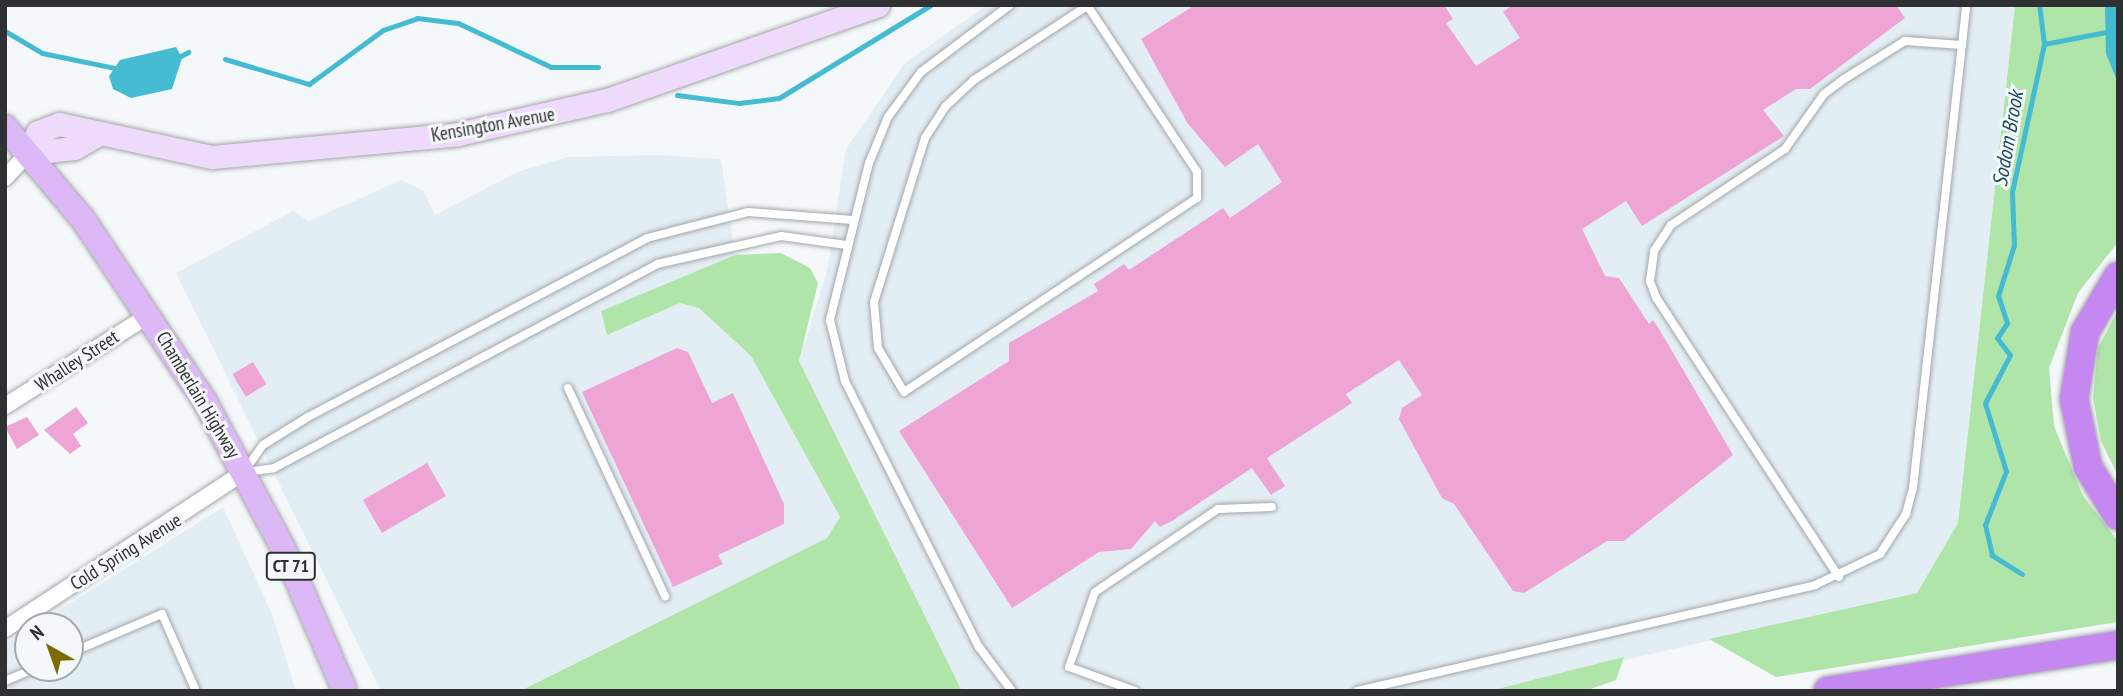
<!DOCTYPE html>
<style>
body{margin:0}
#map{position:relative;width:2123px;height:696px;overflow:hidden;background:#f5f8fa;font-family:"PT Sans Narrow",sans-serif}
div>[style]{position:absolute}
.built>*{inset:0;background:#e3edf4}
.green>*{inset:0;background:#b0e5aa}
.water>*{inset:0;background:#45bbd2}
.stream>*{height:5px;margin:-2.5px;padding:0 2.5px;transform-origin:2.5px;border-radius:2.5px;background:#45bbd2}
.building>*{inset:0;background:#eea4d5;transform-origin:0 0}
.roads{filter:drop-shadow(0 0 2px #a4a6a8) drop-shadow(0 0 2px #a4a6a8)}
.service>*{height:8px;margin:-4px;padding:0 4px;transform-origin:4px;border-radius:4px;background:#fff}
.minor>*{height:16px;margin:-8px;padding:0 8px;transform-origin:8px;border-radius:8px;background:#fff}
.secondary>*{height:23px;margin:-11.5px;padding:0 11.5px;transform-origin:11.5px;border-radius:11.5px;background:#eedbfb}
.primary>*{height:24px;margin:-12px;padding:0 12px;transform-origin:12px;border-radius:12px;background:#dcb8f7}
.motorway>*{height:28px;margin:-14px;padding:0 14px;transform-origin:14px;border-radius:14px;background:#c588f1}
span{translate:-50% -50%;white-space:nowrap;text-align:center;line-height:1.15;-webkit-text-stroke:6px #f5f8fa;paint-order:stroke}
.shield-label span{padding:2px 5px;background:#f5f8fa;border:2px solid;border-radius:5px;-webkit-text-stroke-width:0}
.shield-label{font-size:18px;color:#2f3031;font-weight:700}
.street-label{font-size:19px;color:#2f3031}
.water-label{font-size:21px;color:#194b55;font-style:italic}
.frame{position:absolute;inset:0;border:7px solid #2f3031;pointer-events:none}
.north{position:absolute;left:14px;top:612px;width:70px;height:70px;box-sizing:border-box;background:#f5f8fa;border:2px solid #a6a8aa;border-radius:50%;rotate:320deg;font-size:19px;font-weight:700;line-height:28px;text-align:center;color:#2f3031}
.north::after{content:'';display:block;margin:auto;width:24px;height:32px;background:#7f6a02;clip-path:polygon(50% 0,100% 100%,50% 72%,0 100%)}
</style>
<div id="map">
<div class="built">
<div style="clip-path:polygon(987px 5px,2015px 5px,1958px 523px,1917px 593px,1490px 691px,962px 691px,799px 361px,827px 271px,846px 149px,905px 63px)"></div>
<div style="clip-path:polygon(658px 155px,721px 159px,735px 255px,601px 311px,607px 335px,680px 303px,699px 308px,751px 356px,840px 517px,827px 538px,520px 691px,381px 691px,176px 273px,293px 211px,309px 221px,401px 180px,423px 190px,435px 215px,517px 172px,568px 157px)"></div>
<div style="clip-path:polygon(223px 507px,272px 614px,296px 691px,5px 691px,5px 644px,28px 630px,28px 668px,70px 668px,70px 626px,34px 626px)"></div>
</div>
<div class="green">
<div style="clip-path:polygon(2015px 5px,2118px 5px,2118px 242px,2078px 293px,2049px 368px,2054px 426px,2083px 496px,2118px 541px,2118px 622px,1776px 677px,1709px 639px,1917px 593px,1958px 523px)"></div>
<div style="clip-path:polygon(781px 253px,810px 268px,818px 283px,799px 361px,962px 691px,520px 691px,827px 538px,840px 517px,751px 356px,699px 308px,680px 303px,607px 335px,601px 311px,735px 255px)"></div>
<div style="clip-path:polygon(2118px 310px,2118px 476px,2101px 441px,2093px 398px,2098px 348px)"></div>
<div style="clip-path:polygon(1624px 657px,1616px 680px,1585px 691px,1490px 691px)"></div>
</div>
<div class="water">
<div style="clip-path:polygon(2105px 5px,2118px 5px,2118px 83px,2106px 54px)"></div>
<div style="clip-path:polygon(176px 47px,182px 58px,172px 89px,131px 98px,113px 89px,109px 76px,120px 60px)"></div>
</div>
<div class="stream">
<div style="left:5px;top:31px;width:43px;rotate:30.7deg"></div>
<div style="left:42px;top:53px;width:80px;rotate:11.6deg"></div>
<div style="left:2044px;top:44px;width:63px;rotate:-11deg"></div>
<div style="left:175px;top:59px;width:15px;rotate:-28deg"></div>
<div style="left:225px;top:59px;width:88px;rotate:16.6deg"></div>
<div style="left:309px;top:84px;width:92px;rotate:-36.1deg"></div>
<div style="left:383px;top:30px;width:36px;rotate:-19deg"></div>
<div style="left:417px;top:18px;width:41px;rotate:7deg"></div>
<div style="left:458px;top:23px;width:103px;rotate:25.3deg"></div>
<div style="left:551px;top:67px;width:47px"></div>
<div style="left:677px;top:95px;width:63px;rotate:7.4deg"></div>
<div style="left:739px;top:103px;width:40px;rotate:-7.1deg"></div>
<div style="left:779px;top:98px;width:178px;rotate:-31.5deg"></div>
<div style="left:2022px;top:574px;width:36px;rotate:-148deg"></div>
<div style="left:1992px;top:555px;width:31px;rotate:-103deg"></div>
<div style="left:1985px;top:525px;width:58px;rotate:-68.7deg"></div>
<div style="left:2006px;top:471px;width:71px;rotate:-107.2deg"></div>
<div style="left:1985px;top:403px;width:54px;rotate:-62.5deg"></div>
<div style="left:2010px;top:355px;width:21px;rotate:-127deg"></div>
<div style="left:1997px;top:338px;width:18px;rotate:-56deg"></div>
<div style="left:2007px;top:323px;width:28px;rotate:-108deg"></div>
<div style="left:1998px;top:296px;width:53px;rotate:-72.6deg"></div>
<div style="left:2014px;top:245px;width:53px;rotate:-92.2deg"></div>
<div style="left:2012px;top:192px;width:151px;rotate:-77.8deg"></div>
<div style="left:2044px;top:44px;width:39px;rotate:-97deg"></div>
</div>
<div class="building">
<div style="clip-path:polygon(1195px 5px,1444px 5px,1453px 19px,1446px 23px,1476px 66px,1520px 38px,1503px 12px,1512px 5px,1896px 5px,1905px 18px,1810px 89px,1796px 89px,1763px 110px,1784px 136px,1642px 226px,1626px 201px,1582px 229px,1605px 276px,1619px 278px,1649px 324px,1653px 320px,1659px 329px,1733px 455px,1624px 541px,1607px 541px,1524px 593px,1513px 591px,1454px 504px,1442px 498px,1399px 419px,1402px 408px,1422px 395px,1399px 360px,1346px 394px,1352px 403px,1267px 458px,1285px 486px,1271px 495px,1252px 468px,1172px 521px,1160px 527px,1155px 521px,1131px 549px,1099px 552px,1012px 608px,899px 431px,1009px 361px,1009px 343px,1098px 291px,1094px 284px,1124px 264px,1129px 270px,1223px 208px,1230px 218px,1282px 182px,1258px 144px,1225px 167px,1188px 124px,1141px 39px)"></div>
<div style="clip-path:polygon(677px 348px,688px 352px,712px 403px,733px 393px,784px 504px,784px 524px,718px 555px,723px 564px,673px 587px,582px 392px)"></div>
<div style="left:253px;top:362px;width:26px;height:24px;rotate:59deg"></div>
<div style="clip-path:polygon(76px 407px,88px 423px,73px 434px,81px 446px,70px 454px,44px 430px)"></div>
<div style="clip-path:polygon(27px 417px,39px 435px,17px 449px,5px 427px)"></div>
<div style="left:427px;top:463px;width:38px;height:74px;rotate:60deg"></div>
</div>
<div class="roads">
<div class="service">
<div style="left:1010px;top:5px;width:111px;rotate:143deg"></div>
<div style="left:921px;top:72px;width:56px;rotate:126.3deg"></div>
<div style="left:888px;top:117px;width:50px;rotate:112.4deg"></div>
<div style="left:869px;top:163px;width:162px;rotate:104deg"></div>
<div style="left:830px;top:320px;width:63px;rotate:76.2deg"></div>
<div style="left:845px;top:381px;width:298px;rotate:63.3deg"></div>
<div style="left:979px;top:647px;width:55px;rotate:53.1deg"></div>
<div style="left:1087px;top:5px;width:200px;rotate:56.6deg"></div>
<div style="left:1197px;top:172px;width:26px;rotate:90deg"></div>
<div style="left:1197px;top:198px;width:351px;rotate:146.5deg"></div>
<div style="left:904px;top:392px;width:51px;rotate:-120.6deg"></div>
<div style="left:878px;top:348px;width:46px;rotate:-95deg"></div>
<div style="left:874px;top:302px;width:172px;rotate:-72.7deg"></div>
<div style="left:925px;top:138px;width:38px;rotate:-57deg"></div>
<div style="left:946px;top:106px;width:38px;rotate:-43deg"></div>
<div style="left:974px;top:80px;width:135px;rotate:-33.2deg"></div>
<div style="left:568px;top:388px;width:230px;rotate:65deg"></div>
<div style="left:246px;top:469px;width:29px;rotate:-55deg"></div>
<div style="left:263px;top:445px;width:53px;rotate:-31.9deg"></div>
<div style="left:308px;top:417px;width:383px;rotate:-27.8deg"></div>
<div style="left:647px;top:238px;width:104px;rotate:-14.4deg"></div>
<div style="left:748px;top:212px;width:105px;rotate:4.4deg"></div>
<div style="left:247px;top:472px;width:27px;rotate:-8deg"></div>
<div style="left:274px;top:468px;width:434px;rotate:-28deg"></div>
<div style="left:657px;top:264px;width:127px;rotate:-12.7deg"></div>
<div style="left:781px;top:236px;width:66px;rotate:7.9deg"></div>
<div style="left:1839px;top:577px;width:334px;rotate:-123.2deg"></div>
<div style="left:1656px;top:297px;width:17px;rotate:-111deg"></div>
<div style="left:1650px;top:281px;width:30px;rotate:-82deg"></div>
<div style="left:1654px;top:251px;width:31px;rotate:-57deg"></div>
<div style="left:1671px;top:225px;width:137px;rotate:-33.7deg"></div>
<div style="left:1785px;top:149px;width:67px;rotate:-54.7deg"></div>
<div style="left:1824px;top:94px;width:25px;rotate:-37deg"></div>
<div style="left:1844px;top:79px;width:72px;rotate:-31.9deg"></div>
<div style="left:1905px;top:41px;width:57px;rotate:4deg"></div>
<div style="left:70px;top:653px;width:100px;rotate:-23deg"></div>
<div style="left:162px;top:614px;width:84px;rotate:66.2deg"></div>
<div style="left:5px;top:681px;width:33px;rotate:-23deg"></div>
<div style="left:1135px;top:691px;width:70px;rotate:-160deg"></div>
<div style="left:1069px;top:667px;width:79px;rotate:-70.9deg"></div>
<div style="left:1095px;top:592px;width:148px;rotate:-34deg"></div>
<div style="left:1218px;top:509px;width:54px;rotate:-2.1deg"></div>
<div style="left:1357px;top:691px;width:470px;rotate:-13deg"></div>
<div style="left:1815px;top:585px;width:72px;rotate:-25.5deg"></div>
<div style="left:1880px;top:554px;width:48px;rotate:-57deg"></div>
<div style="left:1906px;top:514px;width:27px;rotate:-75deg"></div>
<div style="left:1913px;top:488px;width:486px;rotate:-83.7deg"></div>
</div>
<div class="minor">
<div style="left:5px;top:178px;width:34px;rotate:-47deg"></div>
<div style="left:5px;top:406px;width:170px;rotate:-32.3deg"></div>
<div style="left:5px;top:629px;width:286px;rotate:-33.3deg"></div>
</div>
<div class="secondary">
<div style="left:95px;top:136px;width:24px;rotate:150deg"></div>
<div style="left:74px;top:148px;width:46px;rotate:173.8deg"></div>
<div style="left:28px;top:153px;width:23px;rotate:-65deg"></div>
<div style="left:38px;top:132px;width:22px;rotate:-21deg"></div>
<div style="left:59px;top:124px;width:157px;rotate:12.2deg"></div>
<div style="left:212px;top:157px;width:247px;rotate:-5.3deg"></div>
<div style="left:458px;top:134px;width:153px;rotate:-12.9deg"></div>
<div style="left:607px;top:100px;width:287px;rotate:-19.3deg"></div>
</div>
<div class="primary">
<div style="left:5px;top:127px;width:119px;rotate:49.8deg"></div>
<div style="left:82px;top:218px;width:221px;rotate:56.2deg"></div>
<div style="left:205px;top:402px;width:170px;rotate:61.9deg"></div>
<div style="left:285px;top:552px;width:151px;rotate:66.7deg"></div>
</div>
<div class="motorway">
<div style="left:2118px;top:276px;width:65px;rotate:120.5deg"></div>
<div style="left:2085px;top:332px;width:68px;rotate:99.3deg"></div>
<div style="left:2074px;top:399px;width:69px;rotate:78.4deg"></div>
<div style="left:2088px;top:467px;width:57px;rotate:58.5deg"></div>
<div style="left:1828px;top:691px;width:294px;rotate:-9deg"></div>
</div>
</div>
<div class="shield-label">
<span style="left:291px;top:566px">CT 71</span>
</div>
<div class="street-label">
<span style="left:493px;top:125px;rotate:-10deg">Kensington Avenue</span>
<span style="left:77px;top:361px;rotate:-33deg">Whalley Street</span>
<span style="left:198px;top:395px;rotate:59deg">Chamberlain Highway</span>
<span style="left:126px;top:552px;rotate:-32deg">Cold Spring Avenue</span>
</div>
<div class="water-label">
<span style="left:2008px;top:139px;rotate:-80deg">Sodom Brook</span>
</div>
<div class="frame"></div>
<div class="north">N</div>
</div>
